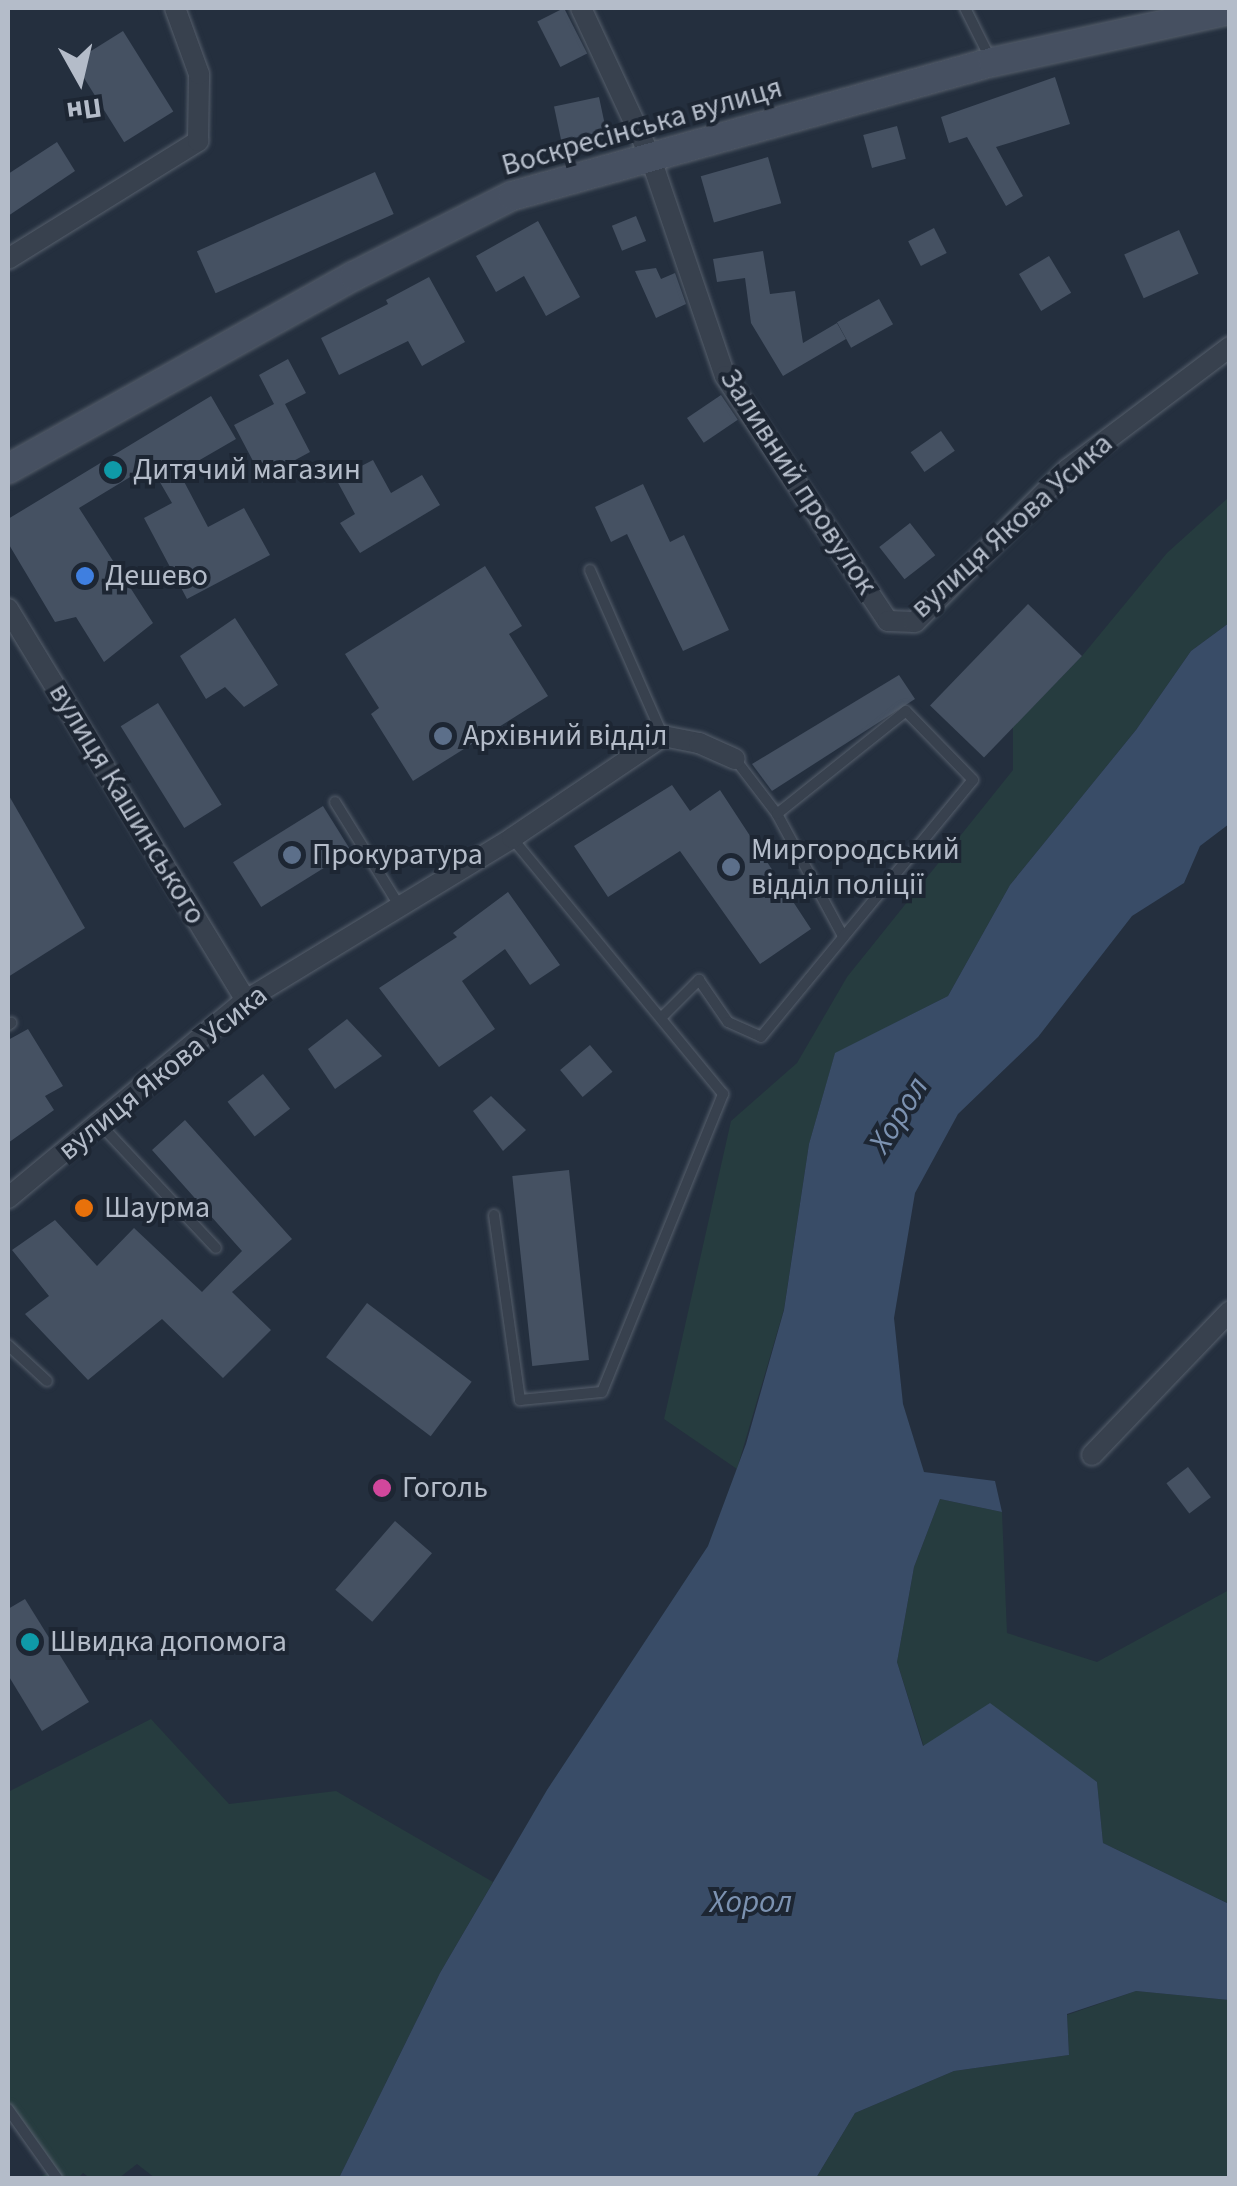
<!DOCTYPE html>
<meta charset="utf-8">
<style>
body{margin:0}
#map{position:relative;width:1237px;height:2186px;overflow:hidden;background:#242f3e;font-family:"Source Sans 3",sans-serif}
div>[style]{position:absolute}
.green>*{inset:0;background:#263c3f}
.water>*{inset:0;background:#394c67}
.building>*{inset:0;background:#455162;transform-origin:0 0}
.roads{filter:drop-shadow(0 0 2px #565f6c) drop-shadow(0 0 2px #565f6c)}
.lane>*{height:10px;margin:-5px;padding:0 5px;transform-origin:5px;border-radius:5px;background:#38414e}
.street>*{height:20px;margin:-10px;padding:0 10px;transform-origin:10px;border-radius:10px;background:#38414e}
.secondary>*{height:28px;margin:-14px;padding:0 14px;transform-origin:14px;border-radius:14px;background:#465061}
.dots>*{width:28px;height:28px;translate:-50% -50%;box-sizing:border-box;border:5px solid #1d2633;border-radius:50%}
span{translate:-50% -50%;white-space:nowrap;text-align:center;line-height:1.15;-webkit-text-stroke:8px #1d2633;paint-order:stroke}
.street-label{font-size:30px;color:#b4bcc9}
.poi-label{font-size:30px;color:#b4bcc9}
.left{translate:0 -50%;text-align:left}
.water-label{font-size:32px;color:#7c92b1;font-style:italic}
.frame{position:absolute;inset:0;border:10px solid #b4bcc9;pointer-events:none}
.north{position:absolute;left:30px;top:30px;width:100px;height:100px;-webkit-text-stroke:8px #1d2633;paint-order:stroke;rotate:172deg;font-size:28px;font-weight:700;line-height:40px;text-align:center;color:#b4bcc9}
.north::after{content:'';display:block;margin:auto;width:35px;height:45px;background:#b4bcc9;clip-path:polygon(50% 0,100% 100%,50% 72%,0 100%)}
</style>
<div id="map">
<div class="green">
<div style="clip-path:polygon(1229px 497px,1229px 623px,1191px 651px,1136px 730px,1010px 885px,948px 996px,835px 1054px,809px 1144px,784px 1309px,737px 1469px,664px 1419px,731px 1121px,797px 1063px,847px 977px,1013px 770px,1013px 727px,1082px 656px,1167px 553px)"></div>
<div style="clip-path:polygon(940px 1499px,1002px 1512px,1007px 1633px,1097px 1662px,1229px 1590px,1229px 1904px,1103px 1843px,1097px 1782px,1054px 1754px,924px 1747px,897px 1662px,914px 1567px)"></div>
<div style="clip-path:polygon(151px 1719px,229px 1804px,336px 1791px,493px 1882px,440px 1973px,339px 2178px,155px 2178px,137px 2164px,119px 2178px,90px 2178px,83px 2173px,78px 2178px,37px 2178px,48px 2173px,8px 2109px,8px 1792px)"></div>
<div style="clip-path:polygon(1136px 1991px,1229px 2000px,1229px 2178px,816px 2178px,855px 2113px,954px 2071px,1069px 2055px,1067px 2015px)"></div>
</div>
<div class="water">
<div style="clip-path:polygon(1229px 623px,1229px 824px,1200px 846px,1184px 883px,1132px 916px,1038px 1037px,958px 1114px,915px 1193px,894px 1318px,903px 1404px,924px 1472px,995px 1481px,1002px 1512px,940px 1499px,914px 1567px,897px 1662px,923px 1746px,990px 1703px,1097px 1782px,1103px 1843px,1229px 1904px,1229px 2000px,1136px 1991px,1067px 2014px,1069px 2055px,954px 2071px,855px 2113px,816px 2178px,339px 2178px,440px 1973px,547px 1790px,708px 1546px,746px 1444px,784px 1310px,809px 1144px,835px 1053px,948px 996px,1010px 885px,1136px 730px,1191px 651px)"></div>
</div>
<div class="building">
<div style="left:564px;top:8px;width:51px;height:30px;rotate:63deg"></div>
<div style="left:123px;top:31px;width:95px;height:58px;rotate:58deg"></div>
<div style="clip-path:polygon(1055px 77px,1070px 124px,996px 147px,1023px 196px,1006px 206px,967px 137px,949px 143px,941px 117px)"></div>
<div style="left:599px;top:97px;width:35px;height:46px;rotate:78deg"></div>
<div style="left:897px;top:126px;width:34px;height:35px;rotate:75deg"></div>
<div style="clip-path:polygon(57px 142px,75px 171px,8px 216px,8px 174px)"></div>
<div style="left:768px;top:157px;width:48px;height:70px;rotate:74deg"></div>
<div style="left:375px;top:172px;width:46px;height:195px;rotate:66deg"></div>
<div style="left:636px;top:216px;width:27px;height:26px;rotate:68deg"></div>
<div style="clip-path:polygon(538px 221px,580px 297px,546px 316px,524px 276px,496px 292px,476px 256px)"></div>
<div style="left:934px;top:228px;width:28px;height:29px;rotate:63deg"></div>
<div style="left:1179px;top:230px;width:48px;height:60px;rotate:66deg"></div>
<div style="clip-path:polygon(763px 251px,770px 294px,795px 291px,803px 343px,837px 323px,846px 339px,783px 376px,751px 323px,745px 278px,717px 282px,713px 259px)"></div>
<div style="left:1049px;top:256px;width:43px;height:35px;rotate:59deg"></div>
<div style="clip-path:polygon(656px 268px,661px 279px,675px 273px,686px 304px,656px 318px,635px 271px)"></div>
<div style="clip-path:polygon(429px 277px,465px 342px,422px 366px,408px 341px,339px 375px,321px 338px,388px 304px,386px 300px)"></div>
<div style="left:879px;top:299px;width:29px;height:48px;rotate:61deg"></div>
<div style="clip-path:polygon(288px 359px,306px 393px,285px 404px,310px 452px,262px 478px,234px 425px,274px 404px,259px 375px)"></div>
<div style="left:721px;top:395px;width:30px;height:41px;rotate:56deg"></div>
<div style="clip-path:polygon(211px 396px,236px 439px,179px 472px,208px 527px,244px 508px,270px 555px,187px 599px,144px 518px,172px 503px,150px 465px,79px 508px,153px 623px,104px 662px,76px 617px,55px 622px,8px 543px,8px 519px)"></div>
<div style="left:941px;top:431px;width:24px;height:37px;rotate:55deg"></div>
<div style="clip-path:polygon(373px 460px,391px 493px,422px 475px,440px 505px,360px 553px,340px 523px,355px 514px,336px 479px)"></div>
<div style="clip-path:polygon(643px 484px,670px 542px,684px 535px,729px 630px,683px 651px,627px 534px,611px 542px,595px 507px)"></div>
<div style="left:910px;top:523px;width:41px;height:39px;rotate:52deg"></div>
<div style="clip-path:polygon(485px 566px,522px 626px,509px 634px,548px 696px,413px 781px,371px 714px,379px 708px,345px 654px)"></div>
<div style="left:1028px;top:604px;width:75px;height:141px;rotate:44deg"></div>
<div style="clip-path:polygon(235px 618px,278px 685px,244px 707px,225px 687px,206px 699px,180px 656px)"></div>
<div style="clip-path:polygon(899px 675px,915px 699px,772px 791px,752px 764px)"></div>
<div style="left:158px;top:703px;width:120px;height:44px;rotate:58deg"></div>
<div style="clip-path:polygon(672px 785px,690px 811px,720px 790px,811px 929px,760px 964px,680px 851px,608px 897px,574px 846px)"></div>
<div style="clip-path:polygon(8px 794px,85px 928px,8px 977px)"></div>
<div style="left:323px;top:806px;width:53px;height:106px;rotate:58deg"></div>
<div style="clip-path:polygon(508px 892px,560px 965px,530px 985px,505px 949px,462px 981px,495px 1029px,439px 1067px,379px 988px,457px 937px,453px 933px)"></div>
<div style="clip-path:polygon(347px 1019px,382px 1056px,335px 1089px,308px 1049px)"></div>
<div style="clip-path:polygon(28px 1029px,63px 1086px,45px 1096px,54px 1110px,8px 1143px,8px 1040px)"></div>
<div style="left:590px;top:1045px;width:35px;height:39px;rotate:50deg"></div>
<div style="left:263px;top:1074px;width:44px;height:45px;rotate:52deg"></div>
<div style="clip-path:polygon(491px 1096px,526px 1130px,503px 1151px,473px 1111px)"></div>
<div style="clip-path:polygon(185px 1120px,292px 1239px,232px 1292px,271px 1330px,223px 1378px,162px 1319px,88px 1380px,25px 1314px,49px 1296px,12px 1250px,55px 1220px,97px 1266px,134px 1228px,202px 1292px,242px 1251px,152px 1150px)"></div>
<div style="left:569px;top:1170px;width:191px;height:57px;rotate:84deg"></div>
<div style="left:367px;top:1303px;width:131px;height:68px;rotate:37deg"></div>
<div style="left:1188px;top:1467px;width:38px;height:27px;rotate:53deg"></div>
<div style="left:395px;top:1521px;width:49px;height:91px;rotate:41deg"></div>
<div style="clip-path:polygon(25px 1599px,89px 1702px,42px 1731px,8px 1675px,8px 1609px)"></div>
</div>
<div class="roads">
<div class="lane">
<div style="left:965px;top:8px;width:60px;rotate:63.4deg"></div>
<div style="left:590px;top:570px;width:181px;rotate:66.3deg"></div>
<div style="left:735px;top:759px;width:69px;rotate:52.6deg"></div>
<div style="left:777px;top:814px;width:139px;rotate:61.6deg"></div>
<div style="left:335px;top:802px;width:123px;rotate:58.2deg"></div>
<div style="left:661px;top:1018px;width:54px;rotate:-45deg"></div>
<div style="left:699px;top:980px;width:51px;rotate:55.4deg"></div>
<div style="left:728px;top:1022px;width:36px;rotate:24deg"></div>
<div style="left:761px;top:1037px;width:333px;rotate:-50.5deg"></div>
<div style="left:973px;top:780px;width:96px;rotate:-134.2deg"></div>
<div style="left:906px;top:711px;width:165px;rotate:141.4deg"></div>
<div style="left:8px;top:1025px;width:4px;rotate:-34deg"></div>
<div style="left:99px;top:1123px;width:171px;rotate:46.9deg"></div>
<div style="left:494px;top:1215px;width:187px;rotate:82deg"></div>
<div style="left:520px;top:1400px;width:82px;rotate:-5.6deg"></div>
<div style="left:602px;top:1392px;width:322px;rotate:-67.9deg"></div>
<div style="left:723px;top:1094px;width:332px;rotate:-129.5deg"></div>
<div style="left:8px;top:1345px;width:53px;rotate:42.7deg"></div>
<div style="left:8px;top:2109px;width:85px;rotate:54.6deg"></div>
</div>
<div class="street">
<div style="left:581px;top:8px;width:163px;rotate:65deg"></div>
<div style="left:650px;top:156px;width:232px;rotate:71.2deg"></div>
<div style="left:725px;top:376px;width:294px;rotate:56.4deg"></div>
<div style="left:888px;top:621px;width:27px;rotate:2deg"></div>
<div style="left:915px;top:622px;width:216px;rotate:-45deg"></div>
<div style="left:1068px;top:469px;width:203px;rotate:-37deg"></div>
<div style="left:8px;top:259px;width:224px;rotate:-31.8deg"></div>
<div style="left:198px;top:141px;width:67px;rotate:-89.1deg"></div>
<div style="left:199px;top:74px;width:70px;rotate:-110deg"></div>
<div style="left:8px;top:609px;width:458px;rotate:58.7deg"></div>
<div style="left:8px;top:1198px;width:310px;rotate:-39.8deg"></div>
<div style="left:246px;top:1000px;width:311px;rotate:-31.3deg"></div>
<div style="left:512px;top:838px;width:182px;rotate:-34deg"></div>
<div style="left:663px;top:736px;width:37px;rotate:11deg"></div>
<div style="left:699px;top:743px;width:39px;rotate:24deg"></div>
<div style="left:1092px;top:1455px;width:199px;rotate:-46.2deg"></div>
</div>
<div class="secondary">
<div style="left:8px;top:469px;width:396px;rotate:-29.2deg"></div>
<div style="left:354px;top:276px;width:177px;rotate:-26.9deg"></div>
<div style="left:512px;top:196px;width:499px;rotate:-15.6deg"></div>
<div style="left:993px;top:62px;width:243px;rotate:-12.4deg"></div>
</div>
</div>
<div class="dots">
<div style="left:113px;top:470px;background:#0f9aa8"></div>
<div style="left:85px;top:576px;background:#3f7fe0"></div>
<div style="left:443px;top:736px;background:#5c6f8a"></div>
<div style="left:292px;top:855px;background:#5c6f8a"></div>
<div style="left:731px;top:867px;background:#5c6f8a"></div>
<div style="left:84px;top:1208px;background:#e8710a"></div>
<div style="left:382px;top:1488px;background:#d1479c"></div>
<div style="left:30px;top:1642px;background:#0f9aa8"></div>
</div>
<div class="street-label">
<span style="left:642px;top:127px;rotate:-16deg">Воскресінська вулиця</span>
<span style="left:798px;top:482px;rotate:57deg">Заливний провулок</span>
<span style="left:1012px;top:526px;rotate:-42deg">вулиця Якова Усика</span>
<span style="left:127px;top:804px;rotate:59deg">вулиця Кашинського</span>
<span style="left:163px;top:1073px;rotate:-39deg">вулиця Якова Усика</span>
</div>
<div class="poi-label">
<span class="left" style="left:133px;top:470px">Дитячий магазин</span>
<span class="left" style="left:105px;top:576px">Дешево</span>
<span class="left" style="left:463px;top:736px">Архівний відділ</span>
<span class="left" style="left:751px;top:867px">Миргородський<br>відділ поліції</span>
<span class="left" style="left:312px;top:855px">Прокуратура</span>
<span class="left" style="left:104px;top:1208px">Шаурма</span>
<span class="left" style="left:402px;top:1488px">Гоголь</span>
<span class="left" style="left:50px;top:1642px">Швидка допомога</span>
</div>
<div class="water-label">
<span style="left:899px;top:1115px;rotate:-58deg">Хорол</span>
<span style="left:751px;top:1902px">Хорол</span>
</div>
<div class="frame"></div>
<div class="north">Пн</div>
</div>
